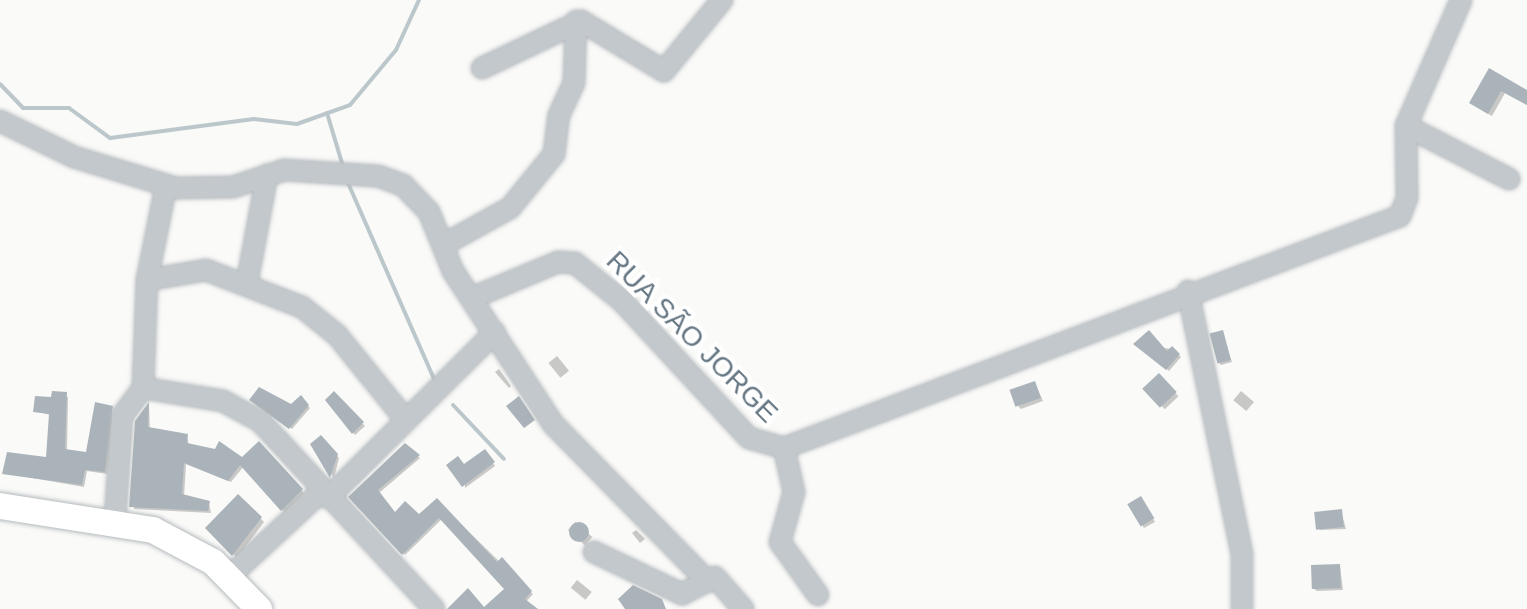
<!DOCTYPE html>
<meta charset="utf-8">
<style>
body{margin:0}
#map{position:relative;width:1527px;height:609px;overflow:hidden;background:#fafaf8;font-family:Helvetica,sans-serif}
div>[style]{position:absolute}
.shadow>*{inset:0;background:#0003;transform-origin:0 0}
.stream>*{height:4px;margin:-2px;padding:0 2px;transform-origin:2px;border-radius:2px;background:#bbc7cb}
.building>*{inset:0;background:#aab3b9;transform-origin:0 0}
.round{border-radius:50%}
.roads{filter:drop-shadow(0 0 2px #b5babe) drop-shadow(0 0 2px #b5babe)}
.minor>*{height:20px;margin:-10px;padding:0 10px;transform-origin:10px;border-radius:10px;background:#c3c8cc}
.major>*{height:26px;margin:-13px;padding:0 13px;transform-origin:13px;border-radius:13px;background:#fff}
span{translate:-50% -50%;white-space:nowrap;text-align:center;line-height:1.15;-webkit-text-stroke:8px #fff;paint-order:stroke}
.street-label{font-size:28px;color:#657683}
</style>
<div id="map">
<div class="shadow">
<div style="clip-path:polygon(1489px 71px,1527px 92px,1527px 105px,1505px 93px,1492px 116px,1475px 106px)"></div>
<div style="clip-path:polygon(1222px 333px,1232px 362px,1221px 365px,1219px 363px)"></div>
<div style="clip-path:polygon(1135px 344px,1172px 349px,1181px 357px,1169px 371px)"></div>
<div style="left:557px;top:356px;width:19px;height:11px;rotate:51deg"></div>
<div style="clip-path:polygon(499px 369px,511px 386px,509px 388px,495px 372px)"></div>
<div style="left:1159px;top:376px;width:28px;height:19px;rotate:46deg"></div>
<div style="clip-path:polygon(1035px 383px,1043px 401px,1021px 409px,1018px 406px)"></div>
<div style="left:1241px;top:391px;width:17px;height:12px;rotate:40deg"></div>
<div style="clip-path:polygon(334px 394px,365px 426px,355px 435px,327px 400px)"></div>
<div style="clip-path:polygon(36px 397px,68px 397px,67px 452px,88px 454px,115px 411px,107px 474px,87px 471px,84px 487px,4px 473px,48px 460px,50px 415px,35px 411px)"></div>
<div style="clip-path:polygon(301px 398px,310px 408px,292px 429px,252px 400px,291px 406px)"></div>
<div style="clip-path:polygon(149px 405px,150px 430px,187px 436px,189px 446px,242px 459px,259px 444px,304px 493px,285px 513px,244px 466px,231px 482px,186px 464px,184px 497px,209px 503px,211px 513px,134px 509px,137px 421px)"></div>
<div style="clip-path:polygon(321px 437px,339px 458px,334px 478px,313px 445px)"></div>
<div style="clip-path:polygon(406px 446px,420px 458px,379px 493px,395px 514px,419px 517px,437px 501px,533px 594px,526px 602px,535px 609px,523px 609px,443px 518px,405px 555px,351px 497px)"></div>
<div style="clip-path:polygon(487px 454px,495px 466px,465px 488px,464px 467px)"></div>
<div style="clip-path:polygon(238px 496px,264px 522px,237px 558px,208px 528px)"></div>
<div style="clip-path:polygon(1143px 501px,1155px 522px,1144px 528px,1142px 525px)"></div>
<div style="clip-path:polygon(1341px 511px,1346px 529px,1319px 530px)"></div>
<div style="left:575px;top:522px;width:23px;height:11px;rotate:41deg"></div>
<div style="clip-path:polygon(636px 530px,645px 539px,640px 543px,632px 533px)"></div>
<div style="clip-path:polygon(1340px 566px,1343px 590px,1317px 591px,1314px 589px)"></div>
<div style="left:577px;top:580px;width:19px;height:10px;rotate:39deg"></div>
</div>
<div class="stream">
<div style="left:0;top:84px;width:33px;rotate:46deg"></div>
<div style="left:23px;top:108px;width:46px"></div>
<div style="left:69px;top:108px;width:51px;rotate:36.2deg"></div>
<div style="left:110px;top:138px;width:145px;rotate:-7.5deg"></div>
<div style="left:254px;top:119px;width:43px;rotate:6.6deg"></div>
<div style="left:297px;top:124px;width:56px;rotate:-19.7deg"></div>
<div style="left:350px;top:105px;width:72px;rotate:-50.1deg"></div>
<div style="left:396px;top:50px;width:55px;rotate:-65.3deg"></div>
<div style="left:327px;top:113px;width:52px;rotate:73.3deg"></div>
<div style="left:348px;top:183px;width:219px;rotate:66.3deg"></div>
<div style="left:453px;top:405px;width:74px;rotate:46.6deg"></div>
</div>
<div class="building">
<div style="clip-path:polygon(1489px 68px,1527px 90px,1527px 105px,1501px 91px,1488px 114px,1469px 103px)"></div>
<div style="clip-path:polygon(1149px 330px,1167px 351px,1172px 346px,1180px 354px,1166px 370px,1133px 344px)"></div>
<div style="left:1223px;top:330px;width:31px;height:14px;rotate:75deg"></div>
<div style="left:1159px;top:373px;width:26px;height:23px;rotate:47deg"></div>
<div style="left:1035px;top:381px;width:18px;height:27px;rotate:71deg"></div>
<div style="clip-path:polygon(259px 387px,291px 404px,301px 395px,309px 405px,289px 429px,249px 400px)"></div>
<div style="clip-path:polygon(52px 391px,67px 392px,65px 449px,86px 452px,95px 402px,113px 406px,105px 472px,85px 470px,82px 485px,2px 474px,7px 452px,46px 457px,49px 414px,33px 412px,35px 396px,51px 397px)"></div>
<div style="clip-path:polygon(334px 391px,364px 422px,352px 434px,325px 400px)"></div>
<div style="clip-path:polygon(519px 396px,535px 420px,524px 428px,506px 406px)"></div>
<div style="clip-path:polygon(149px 402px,148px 427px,188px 434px,187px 443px,215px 449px,219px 441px,242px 457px,259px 441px,303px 489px,281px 511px,240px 465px,228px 481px,184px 463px,182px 494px,210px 501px,208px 511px,129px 507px,135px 421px)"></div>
<div style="clip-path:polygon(321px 435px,338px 454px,330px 478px,310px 444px)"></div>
<div style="clip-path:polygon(405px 443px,420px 455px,378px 490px,395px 512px,405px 501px,419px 514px,437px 498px,497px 562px,502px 557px,532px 591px,525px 599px,538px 609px,447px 609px,468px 588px,484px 607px,504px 589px,439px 518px,402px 555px,348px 497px)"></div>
<div style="clip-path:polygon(485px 449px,495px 462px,462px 487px,446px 465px,458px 456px,464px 464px)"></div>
<div style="clip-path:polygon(238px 494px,262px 517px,232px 556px,205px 528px)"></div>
<div style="left:1141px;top:496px;width:26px;height:16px;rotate:59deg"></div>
<div style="left:1342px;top:509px;width:18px;height:28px;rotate:84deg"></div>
<div class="round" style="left:569px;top:522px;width:20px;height:20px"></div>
<div style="left:1340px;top:564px;width:24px;height:29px;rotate:88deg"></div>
<div style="clip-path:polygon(633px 585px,662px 599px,666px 609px,625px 609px,618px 599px)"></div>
</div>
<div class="roads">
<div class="minor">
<div style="left:482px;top:68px;width:110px;rotate:-25.4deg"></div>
<div style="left:581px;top:21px;width:97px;rotate:31.1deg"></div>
<div style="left:664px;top:71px;width:92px;rotate:-50.8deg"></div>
<div style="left:0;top:121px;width:82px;rotate:25.9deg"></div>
<div style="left:74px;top:157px;width:107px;rotate:16.9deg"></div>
<div style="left:176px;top:188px;width:57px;rotate:-1deg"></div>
<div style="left:233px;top:187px;width:54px;rotate:-18.4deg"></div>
<div style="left:284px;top:170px;width:94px;rotate:3.7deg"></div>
<div style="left:378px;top:176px;width:27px;rotate:20deg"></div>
<div style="left:403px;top:185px;width:37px;rotate:46deg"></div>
<div style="left:429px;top:212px;width:64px;rotate:67.9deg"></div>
<div style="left:453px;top:271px;width:183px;rotate:56.8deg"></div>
<div style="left:553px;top:424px;width:221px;rotate:45.5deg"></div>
<div style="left:1406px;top:126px;width:116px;rotate:27.2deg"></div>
<div style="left:443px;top:245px;width:77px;rotate:-28.9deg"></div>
<div style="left:510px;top:208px;width:70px;rotate:-50.8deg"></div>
<div style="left:554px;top:154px;width:39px;rotate:-83deg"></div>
<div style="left:559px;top:115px;width:35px;rotate:-65deg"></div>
<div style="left:574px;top:83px;width:62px;rotate:-88.2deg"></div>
<div style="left:147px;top:280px;width:60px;rotate:-9.6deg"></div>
<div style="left:206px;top:270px;width:103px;rotate:21.1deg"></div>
<div style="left:302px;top:307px;width:45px;rotate:38.7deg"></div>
<div style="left:337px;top:335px;width:108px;rotate:51deg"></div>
<div style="left:247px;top:283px;width:110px;rotate:-79.5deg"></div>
<div style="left:1188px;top:291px;width:268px;rotate:78.4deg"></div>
<div style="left:1242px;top:554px;width:55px;rotate:90deg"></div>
<div style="left:472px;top:298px;width:93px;rotate:-22.7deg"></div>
<div style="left:558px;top:262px;width:17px;rotate:3deg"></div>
<div style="left:575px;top:263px;width:60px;rotate:39deg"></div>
<div style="left:622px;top:301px;width:187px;rotate:47.2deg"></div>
<div style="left:749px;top:438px;width:36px;rotate:16deg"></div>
<div style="left:784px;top:448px;width:658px;rotate:-20.64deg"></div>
<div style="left:1400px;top:216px;width:19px;rotate:-69deg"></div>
<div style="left:1407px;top:198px;width:72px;rotate:-90.8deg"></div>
<div style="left:1406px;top:126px;width:137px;rotate:-66.4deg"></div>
<div style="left:143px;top:388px;width:81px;rotate:9.2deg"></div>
<div style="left:223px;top:401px;width:42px;rotate:28.4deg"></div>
<div style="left:260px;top:421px;width:256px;rotate:47.2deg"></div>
<div style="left:784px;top:448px;width:45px;rotate:77.2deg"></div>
<div style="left:794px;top:492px;width:52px;rotate:105.6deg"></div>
<div style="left:780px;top:542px;width:65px;rotate:54.4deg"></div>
<div style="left:328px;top:498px;width:235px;rotate:-44.8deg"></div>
<div style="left:115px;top:520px;width:104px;rotate:-86.1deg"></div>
<div style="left:122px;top:416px;width:35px;rotate:-53deg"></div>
<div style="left:143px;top:388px;width:108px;rotate:-87.9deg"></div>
<div style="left:147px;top:280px;width:96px;rotate:-78.6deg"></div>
<div style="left:594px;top:552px;width:98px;rotate:25.5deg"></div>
<div style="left:682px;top:594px;width:37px;rotate:-27deg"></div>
<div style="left:715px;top:577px;width:43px;rotate:48.8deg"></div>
<div style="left:229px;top:577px;width:127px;rotate:-42.8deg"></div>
</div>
<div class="major">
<div style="left:0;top:506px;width:155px;rotate:8.9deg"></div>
<div style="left:153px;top:530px;width:68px;rotate:28.1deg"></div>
<div style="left:213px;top:562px;width:66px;rotate:45.6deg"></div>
</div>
</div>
<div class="street-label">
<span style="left:692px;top:337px;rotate:45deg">RUA SÃO JORGE</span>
</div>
</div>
